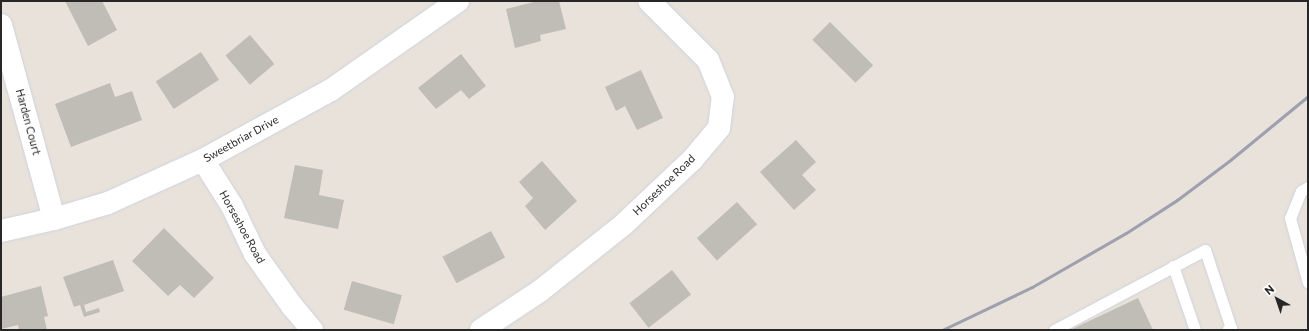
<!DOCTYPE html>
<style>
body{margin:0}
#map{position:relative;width:1309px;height:331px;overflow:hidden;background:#e8e2da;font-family:Commissioner,sans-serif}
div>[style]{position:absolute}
.building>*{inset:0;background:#c0bcb6;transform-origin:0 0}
.roads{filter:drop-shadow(0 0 1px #cfd2de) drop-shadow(0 0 1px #cfd2de)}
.service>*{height:11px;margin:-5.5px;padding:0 5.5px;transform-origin:5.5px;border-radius:5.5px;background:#fff}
.minor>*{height:22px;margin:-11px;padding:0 11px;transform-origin:11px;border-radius:11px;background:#fff}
.rail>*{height:3px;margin:-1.5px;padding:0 1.5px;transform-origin:1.5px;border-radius:1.5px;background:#9ea0af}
span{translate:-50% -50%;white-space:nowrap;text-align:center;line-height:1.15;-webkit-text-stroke:3.5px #fff;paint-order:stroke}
.street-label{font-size:11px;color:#272727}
.frame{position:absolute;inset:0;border:2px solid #272727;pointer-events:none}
.north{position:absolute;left:1257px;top:279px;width:40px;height:40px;-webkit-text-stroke:3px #fff;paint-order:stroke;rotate:320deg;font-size:11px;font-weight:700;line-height:16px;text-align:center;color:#272727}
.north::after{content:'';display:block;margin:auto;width:14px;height:18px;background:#272727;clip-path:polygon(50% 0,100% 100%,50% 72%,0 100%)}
</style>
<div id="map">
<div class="building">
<div style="clip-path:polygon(65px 1px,102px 1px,117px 30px,88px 46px)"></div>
<div style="clip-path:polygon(538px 1px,559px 1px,566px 29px,540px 35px,541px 41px,515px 48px,506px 9px)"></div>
<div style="left:830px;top:22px;width:61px;height:25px;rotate:45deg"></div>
<div style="left:250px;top:35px;width:38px;height:32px;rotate:50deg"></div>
<div style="left:201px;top:52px;width:33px;height:54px;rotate:57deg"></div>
<div style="clip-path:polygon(461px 54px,486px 86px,469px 99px,461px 90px,436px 109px,418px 88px)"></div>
<div style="clip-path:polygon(641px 70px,663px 118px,637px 130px,625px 106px,616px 111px,605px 87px)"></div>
<div style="clip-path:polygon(110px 83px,115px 97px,132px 91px,142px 120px,71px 147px,55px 104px)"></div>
<div style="clip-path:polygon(796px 140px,816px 162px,802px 175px,816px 190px,794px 210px,760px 172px)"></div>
<div style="clip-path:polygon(542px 161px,577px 201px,545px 230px,525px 206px,533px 198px,519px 182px)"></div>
<div style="clip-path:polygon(295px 165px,323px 170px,319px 195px,344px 200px,338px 229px,284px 218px)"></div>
<div style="left:737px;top:202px;width:30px;height:54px;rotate:48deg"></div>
<div style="clip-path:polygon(164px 228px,214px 278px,194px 298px,180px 285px,168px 296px,132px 261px)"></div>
<div style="left:491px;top:231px;width:30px;height:55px;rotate:62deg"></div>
<div style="clip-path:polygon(113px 260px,124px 291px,84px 305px,86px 312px,99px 308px,100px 312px,84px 317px,80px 305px,74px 307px,63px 277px)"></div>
<div style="left:672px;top:270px;width:31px;height:54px;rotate:52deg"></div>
<div style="left:352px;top:281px;width:52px;height:30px;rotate:16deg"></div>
<div style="clip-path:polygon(41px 286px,48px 316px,44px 317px,47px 330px,19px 330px,18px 325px,1px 329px,1px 297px)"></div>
<div style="clip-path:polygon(1138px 298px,1153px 330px,1070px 330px)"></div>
</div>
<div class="roads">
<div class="service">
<div style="left:1308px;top:187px;width:8px;rotate:150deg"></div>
<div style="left:1301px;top:191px;width:29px;rotate:112deg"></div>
<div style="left:1290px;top:218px;width:67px;rotate:74.5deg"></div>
<div style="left:1173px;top:266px;width:68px;rotate:71deg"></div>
<div style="left:1054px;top:330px;width:171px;rotate:-27.9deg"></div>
<div style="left:1205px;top:250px;width:82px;rotate:71.6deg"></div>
<div style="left:1231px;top:328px;width:4px;rotate:153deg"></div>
</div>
<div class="minor">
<div style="left:1px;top:25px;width:201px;rotate:74.7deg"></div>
<div style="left:203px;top:160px;width:54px;rotate:57.8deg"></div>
<div style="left:232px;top:206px;width:53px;rotate:64.4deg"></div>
<div style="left:255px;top:254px;width:64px;rotate:54.6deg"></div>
<div style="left:292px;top:306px;width:31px;rotate:50deg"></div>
<div style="left:1px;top:231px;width:54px;rotate:-12.8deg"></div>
<div style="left:54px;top:219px;width:56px;rotate:-16.5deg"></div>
<div style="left:108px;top:203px;width:104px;rotate:-24.4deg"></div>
<div style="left:203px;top:160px;width:146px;rotate:-28.7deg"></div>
<div style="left:331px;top:90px;width:155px;rotate:-35deg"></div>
<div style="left:481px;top:330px;width:71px;rotate:-33.5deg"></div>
<div style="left:540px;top:291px;width:106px;rotate:-38.5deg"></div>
<div style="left:623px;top:225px;width:95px;rotate:-43.3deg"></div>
<div style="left:692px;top:160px;width:42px;rotate:-49.8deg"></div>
<div style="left:719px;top:128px;width:31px;rotate:-83deg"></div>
<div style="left:723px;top:97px;width:40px;rotate:-112deg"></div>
<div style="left:708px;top:60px;width:83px;rotate:-135deg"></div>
</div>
</div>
<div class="rail">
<div style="left:942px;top:330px;width:100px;rotate:-25.5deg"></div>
<div style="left:1032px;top:287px;width:108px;rotate:-29.9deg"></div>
<div style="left:1126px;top:233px;width:61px;rotate:-32.9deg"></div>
<div style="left:1177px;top:200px;width:65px;rotate:-36.9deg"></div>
<div style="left:1229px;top:161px;width:102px;rotate:-39.4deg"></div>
</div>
<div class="street-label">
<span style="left:28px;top:122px;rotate:75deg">Harden Court</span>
<span style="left:241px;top:139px;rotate:-29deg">Sweetbriar Drive</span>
<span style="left:664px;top:185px;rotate:-44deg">Horseshoe Road</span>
<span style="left:242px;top:227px;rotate:61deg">Horseshoe Road</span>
</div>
<div class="frame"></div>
<div class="north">N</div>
</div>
